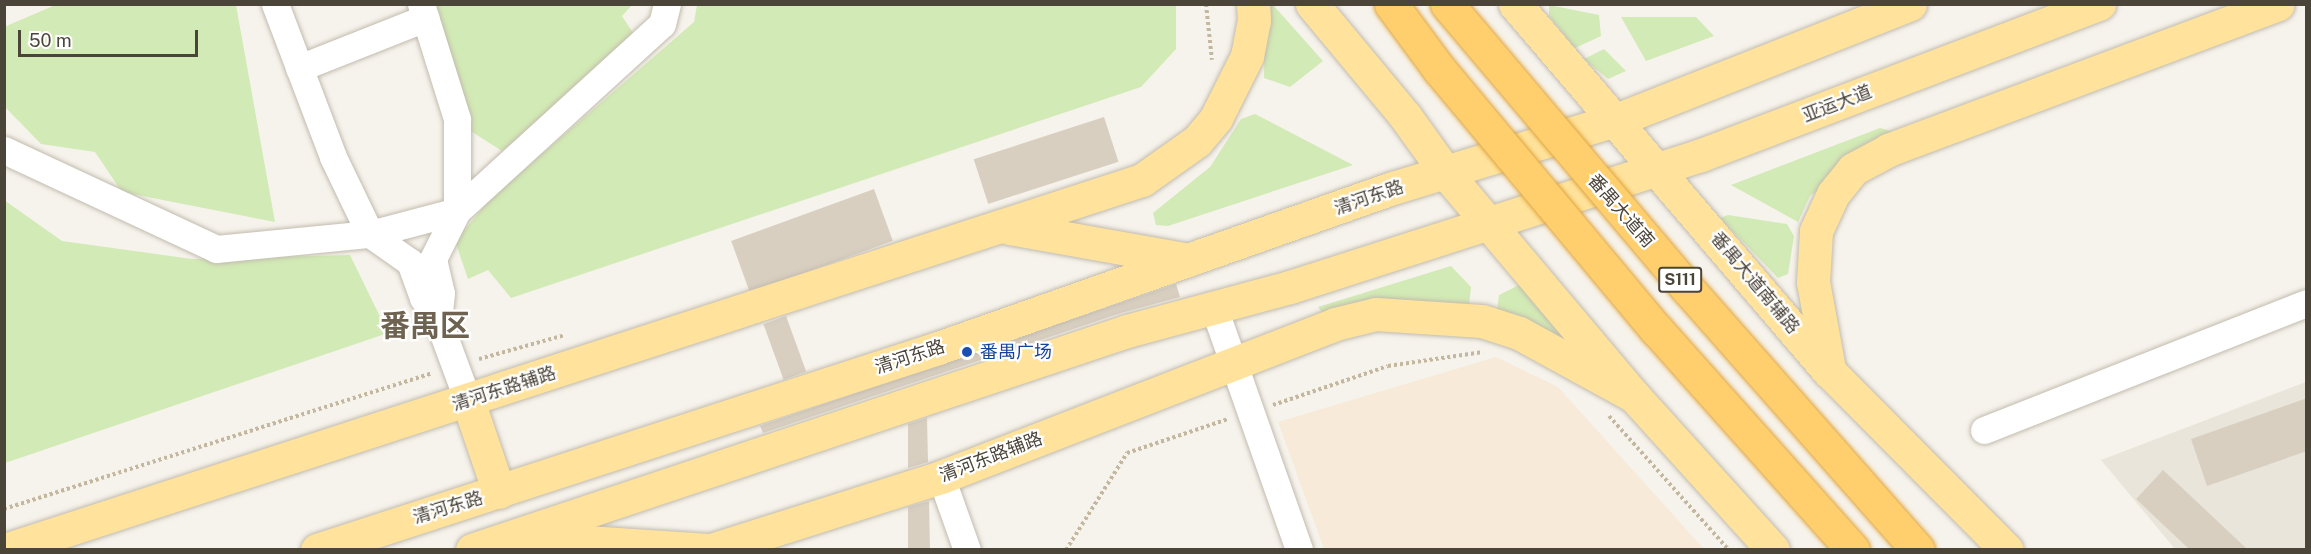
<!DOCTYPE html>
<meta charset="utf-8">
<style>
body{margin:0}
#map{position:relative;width:2311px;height:554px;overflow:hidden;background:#f6f3ec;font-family:"Public Sans","Noto Sans SC",sans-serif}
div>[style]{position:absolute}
.residential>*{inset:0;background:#eae5da}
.commercial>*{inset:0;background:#f7ead8}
.green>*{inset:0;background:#d2eab5}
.building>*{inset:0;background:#d8cfc1;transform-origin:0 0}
.path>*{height:4px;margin-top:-2px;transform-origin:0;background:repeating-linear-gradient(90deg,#c4b79f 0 3px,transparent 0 6px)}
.roads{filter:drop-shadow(0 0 2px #c2bbae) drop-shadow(0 0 2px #c2bbae)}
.minor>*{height:27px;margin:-13.5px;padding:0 13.5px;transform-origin:13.5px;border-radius:13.5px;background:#fff}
.major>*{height:33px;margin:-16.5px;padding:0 16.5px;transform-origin:16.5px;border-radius:16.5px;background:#ffe39c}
.bridges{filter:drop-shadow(0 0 2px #e0a43c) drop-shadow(0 0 2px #e0a43c)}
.highway-bridge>*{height:33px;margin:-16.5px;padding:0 16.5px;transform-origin:16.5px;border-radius:16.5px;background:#ffcf6e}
.dots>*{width:16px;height:16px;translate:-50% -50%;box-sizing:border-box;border:3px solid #fff;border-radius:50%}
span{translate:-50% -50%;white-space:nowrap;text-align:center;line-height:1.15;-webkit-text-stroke:4.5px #fff;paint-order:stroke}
.shield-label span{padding:2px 4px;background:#fff;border:2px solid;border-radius:4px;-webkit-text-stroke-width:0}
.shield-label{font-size:16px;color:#4b4439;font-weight:700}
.street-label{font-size:18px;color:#4b4439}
.transit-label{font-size:18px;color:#164399}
.left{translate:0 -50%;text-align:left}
.town-label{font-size:30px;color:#6e6250;font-weight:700}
.frame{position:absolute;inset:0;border:6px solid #4b4439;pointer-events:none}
.scale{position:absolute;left:18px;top:30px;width:180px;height:27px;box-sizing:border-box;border:3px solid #4b4439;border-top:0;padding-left:8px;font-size:18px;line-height:21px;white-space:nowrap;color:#4b4439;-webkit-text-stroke:4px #fff;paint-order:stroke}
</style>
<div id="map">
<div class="residential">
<div style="clip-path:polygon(2306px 382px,2306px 549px,2175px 549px,2101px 460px)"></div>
</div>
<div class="commercial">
<div style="clip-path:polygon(1496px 357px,1558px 387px,1704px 549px,1324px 549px,1278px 422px)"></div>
</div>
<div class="green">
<div style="clip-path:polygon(236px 5px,275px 222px,122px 192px,95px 152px,41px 144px,5px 107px,4px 27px,53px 6px)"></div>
<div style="clip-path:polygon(433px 5px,632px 5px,622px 16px,637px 39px,502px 151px,469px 130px)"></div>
<div style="clip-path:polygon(697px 5px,1176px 5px,1176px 49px,1141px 87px,511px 298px,488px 270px,468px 279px,455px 241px,492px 197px,694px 22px)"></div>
<div style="clip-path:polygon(1273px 5px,1323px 61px,1290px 87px,1264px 78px,1265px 10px)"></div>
<div style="clip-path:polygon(1549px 5px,1599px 15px,1601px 36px,1575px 48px,1549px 16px)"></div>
<div style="clip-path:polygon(1621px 17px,1696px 17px,1714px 36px,1646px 61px)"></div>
<div style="clip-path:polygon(1604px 49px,1626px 71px,1608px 79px,1584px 59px)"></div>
<div style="clip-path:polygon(1255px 114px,1353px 165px,1168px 226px,1156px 225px,1153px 213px,1210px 167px,1241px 119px)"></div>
<div style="clip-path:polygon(1880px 128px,1894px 132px,1886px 143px,1810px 196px,1798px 222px,1731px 185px)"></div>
<div style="clip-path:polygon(4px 200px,62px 241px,192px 259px,350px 255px,388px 333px,5px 463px)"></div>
<div style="clip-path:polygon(1728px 215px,1787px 224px,1794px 236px,1788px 274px,1778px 278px,1720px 218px)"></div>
<div style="clip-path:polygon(1451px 266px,1471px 287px,1469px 306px,1326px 317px,1318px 307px)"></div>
<div style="clip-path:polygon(1521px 284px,1581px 347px,1496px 318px,1499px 295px)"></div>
</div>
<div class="building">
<div style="left:1104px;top:117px;width:47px;height:137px;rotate:72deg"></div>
<div style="left:874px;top:189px;width:55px;height:152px;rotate:70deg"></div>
<div style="clip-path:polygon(1176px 284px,1180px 297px,1121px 313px,763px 433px,760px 426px)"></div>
<div style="left:786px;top:316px;width:59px;height:24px;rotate:70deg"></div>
<div style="clip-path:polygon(2307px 398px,2307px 451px,2207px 486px,2191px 439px)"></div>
<div style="clip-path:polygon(927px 418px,928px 462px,908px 468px,908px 424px)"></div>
<div style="clip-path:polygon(2163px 470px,2177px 483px,2247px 549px,2189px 549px,2136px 499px)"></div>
<div style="clip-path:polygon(929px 501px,930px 549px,908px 549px,908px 507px)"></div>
</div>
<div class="path">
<div style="left:1206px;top:4px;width:56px;rotate:83.9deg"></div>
<div style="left:479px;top:359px;width:89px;rotate:-15.6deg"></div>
<div style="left:1273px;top:405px;width:121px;rotate:-18.7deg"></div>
<div style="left:1388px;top:366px;width:96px;rotate:-8.4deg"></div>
<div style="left:1609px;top:416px;width:180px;rotate:48.2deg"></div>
<div style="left:4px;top:509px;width:449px;rotate:-17.6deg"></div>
<div style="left:1066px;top:550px;width:115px;rotate:-57.8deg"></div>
<div style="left:1127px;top:453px;width:107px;rotate:-18.6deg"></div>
</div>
<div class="roads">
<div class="minor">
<div style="left:275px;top:4px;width:164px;rotate:69.2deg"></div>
<div style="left:333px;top:157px;width:85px;rotate:64.3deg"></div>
<div style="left:370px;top:234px;width:49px;rotate:35deg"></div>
<div style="left:410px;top:262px;width:38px;rotate:70deg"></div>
<div style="left:423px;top:298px;width:27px;rotate:56deg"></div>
<div style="left:438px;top:320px;width:86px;rotate:69.7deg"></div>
<div style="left:421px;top:4px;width:121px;rotate:72.6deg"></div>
<div style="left:457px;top:119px;width:92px;rotate:90deg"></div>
<div style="left:457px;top:211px;width:54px;rotate:116.6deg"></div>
<div style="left:433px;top:259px;width:35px;rotate:77deg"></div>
<div style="left:441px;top:293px;width:27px;rotate:96deg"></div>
<div style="left:299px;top:68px;width:136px;rotate:-21.6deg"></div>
<div style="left:4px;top:150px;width:234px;rotate:25deg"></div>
<div style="left:216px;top:249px;width:155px;rotate:-5.6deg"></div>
<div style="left:370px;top:234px;width:90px;rotate:-14.8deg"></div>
<div style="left:457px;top:211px;width:277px;rotate:-42.4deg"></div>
<div style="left:662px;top:24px;width:21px;rotate:-76deg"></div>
<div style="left:1214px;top:308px;width:256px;rotate:70.6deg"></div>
<div style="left:1984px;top:430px;width:346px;rotate:-21.5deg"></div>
<div style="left:941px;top:477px;width:77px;rotate:70.4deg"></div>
</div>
<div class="major">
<div style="left:1312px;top:4px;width:146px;rotate:50.3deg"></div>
<div style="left:1405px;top:116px;width:70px;rotate:54.3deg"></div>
<div style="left:1446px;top:173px;width:292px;rotate:49.9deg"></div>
<div style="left:1634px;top:396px;width:207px;rotate:47.9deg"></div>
<div style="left:1515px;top:4px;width:483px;rotate:49.5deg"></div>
<div style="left:1829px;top:371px;width:252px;rotate:45.2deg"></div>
<div style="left:1009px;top:228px;width:182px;rotate:10.1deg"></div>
<div style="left:1829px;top:369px;width:88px;rotate:-100.4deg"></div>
<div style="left:1813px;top:282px;width:51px;rotate:-86.6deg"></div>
<div style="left:1816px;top:231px;width:41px;rotate:-65.3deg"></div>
<div style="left:1833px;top:194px;width:32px;rotate:-51deg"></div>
<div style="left:1853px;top:169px;width:40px;rotate:-28deg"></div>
<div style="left:1888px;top:150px;width:416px;rotate:-20.5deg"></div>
<div style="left:468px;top:401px;width:96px;rotate:71.2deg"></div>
<div style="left:525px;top:538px;width:184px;rotate:3.7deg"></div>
<div style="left:5px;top:550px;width:1196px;rotate:-18.03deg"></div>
<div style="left:1142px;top:180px;width:67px;rotate:-35.3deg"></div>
<div style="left:1197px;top:141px;width:30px;rotate:-50deg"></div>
<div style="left:1216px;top:118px;width:69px;rotate:-63.4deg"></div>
<div style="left:1247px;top:56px;width:36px;rotate:-79deg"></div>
<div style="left:1254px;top:21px;width:17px;rotate:-93deg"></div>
<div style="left:317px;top:550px;width:653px;rotate:-18.02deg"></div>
<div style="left:938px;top:348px;width:482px;rotate:-19.4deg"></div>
<div style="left:1393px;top:188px;width:233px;rotate:-17deg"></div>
<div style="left:1616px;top:120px;width:316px;rotate:-21.5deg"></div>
<div style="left:472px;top:550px;width:691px;rotate:-18.49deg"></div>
<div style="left:1127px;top:331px;width:169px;rotate:-15.1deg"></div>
<div style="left:1290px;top:287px;width:432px;rotate:-17.8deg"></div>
<div style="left:1701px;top:155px;width:426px;rotate:-20.8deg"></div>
<div style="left:711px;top:550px;width:241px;rotate:-17.6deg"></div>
<div style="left:941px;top:477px;width:423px;rotate:-21.2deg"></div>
<div style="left:1335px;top:324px;width:42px;rotate:-13.7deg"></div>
<div style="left:1376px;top:314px;width:106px;rotate:3.8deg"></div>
<div style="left:1482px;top:321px;width:39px;rotate:18deg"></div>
<div style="left:1519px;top:333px;width:131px;rotate:28.7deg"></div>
</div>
</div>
<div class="bridges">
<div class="highway-bridge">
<div style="left:1391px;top:4px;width:81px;rotate:53.6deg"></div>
<div style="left:1439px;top:69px;width:339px;rotate:50.2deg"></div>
<div style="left:1656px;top:329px;width:296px;rotate:48.3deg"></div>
<div style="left:1447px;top:4px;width:372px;rotate:49.8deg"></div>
<div style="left:1687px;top:288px;width:349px;rotate:48.6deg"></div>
</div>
</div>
<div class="dots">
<div style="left:967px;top:352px;background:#1a4fb4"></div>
</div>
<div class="shield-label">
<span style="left:1680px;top:280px">S111</span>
</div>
<div class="street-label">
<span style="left:1837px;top:104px;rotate:-21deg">亚运大道</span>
<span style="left:1369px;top:198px;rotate:-19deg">清河东路</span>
<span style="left:1621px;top:211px;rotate:49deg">番禺大道南</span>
<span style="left:1755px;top:283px;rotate:50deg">番禺大道南辅路</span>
<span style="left:910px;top:357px;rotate:-18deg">清河东路</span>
<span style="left:504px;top:389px;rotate:-18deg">清河东路辅路</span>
<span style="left:991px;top:457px;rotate:-21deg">清河东路辅路</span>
<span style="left:448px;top:508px;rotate:-17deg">清河东路</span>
</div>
<div class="transit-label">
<span class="left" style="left:980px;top:352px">番禺广场</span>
</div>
<div class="town-label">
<span style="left:425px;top:325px">番禺区</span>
</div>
<div class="frame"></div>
<div class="scale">50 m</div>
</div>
